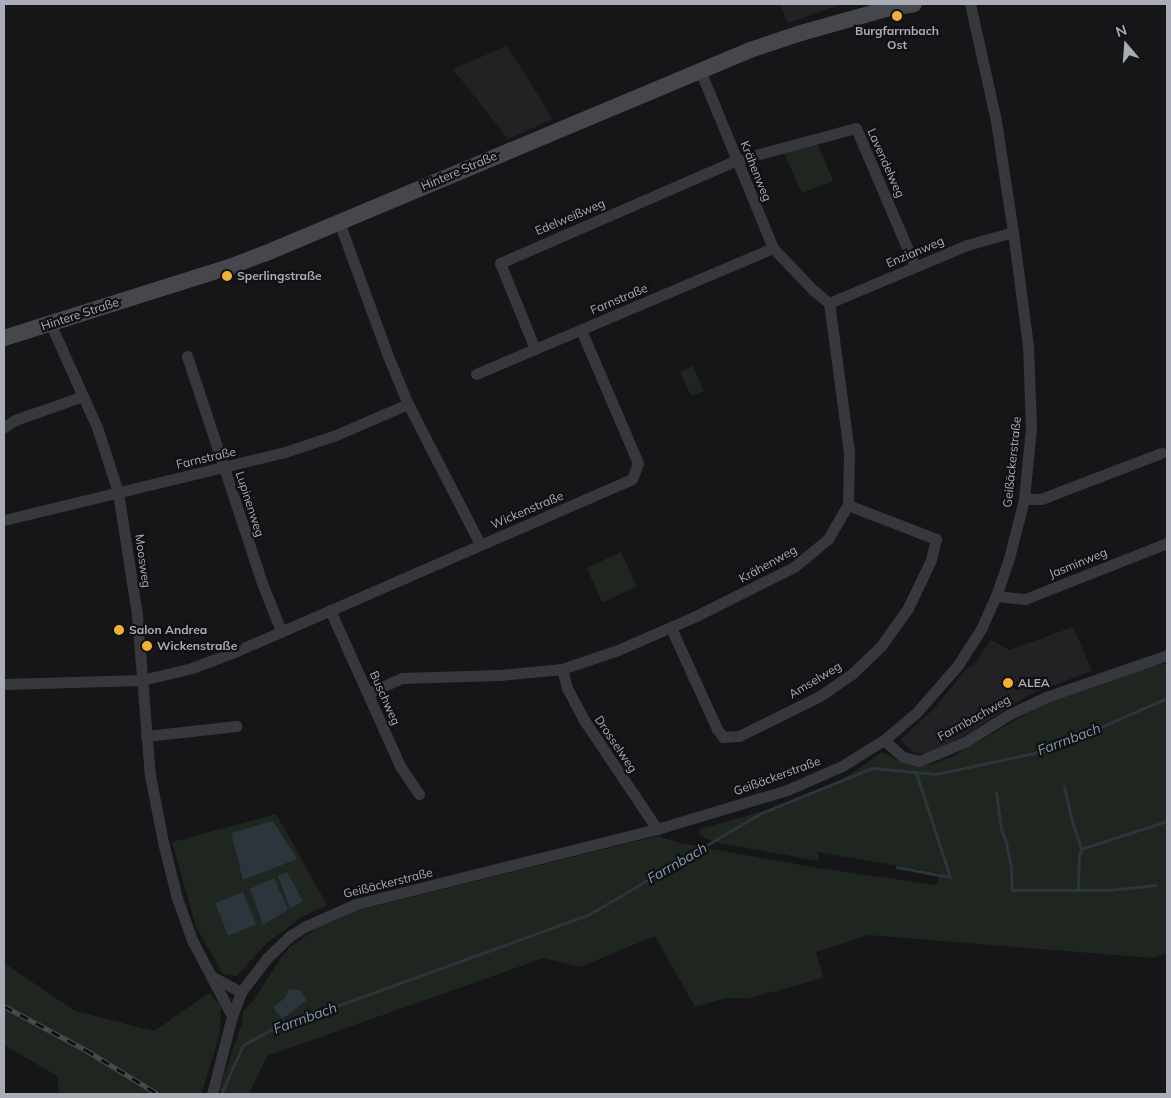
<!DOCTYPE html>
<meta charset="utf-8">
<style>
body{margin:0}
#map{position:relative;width:1171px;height:1098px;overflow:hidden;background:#161618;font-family:Mulish,sans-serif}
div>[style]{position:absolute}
.built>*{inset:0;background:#222225}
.green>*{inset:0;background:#1e261f;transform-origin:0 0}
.water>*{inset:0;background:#2c353c;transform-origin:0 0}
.stream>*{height:3px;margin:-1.5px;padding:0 1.5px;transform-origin:1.5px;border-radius:1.5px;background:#2c353c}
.street>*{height:11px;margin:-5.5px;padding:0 5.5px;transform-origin:5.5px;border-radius:5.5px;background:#37383d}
.secondary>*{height:16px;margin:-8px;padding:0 8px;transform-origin:8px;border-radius:8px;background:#45474d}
.rail>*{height:5px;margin-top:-2.5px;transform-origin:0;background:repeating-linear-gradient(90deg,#111113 0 9px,#4a4c52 0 18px);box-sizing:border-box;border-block:1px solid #4a4c52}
.dots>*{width:14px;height:14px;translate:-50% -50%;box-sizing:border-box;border:2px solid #111113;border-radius:50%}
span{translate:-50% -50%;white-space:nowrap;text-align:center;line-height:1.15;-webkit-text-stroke:4.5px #111113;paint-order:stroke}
.poi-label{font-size:12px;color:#a8adb8;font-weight:700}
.left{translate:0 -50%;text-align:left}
.street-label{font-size:12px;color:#a8adb8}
.water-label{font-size:14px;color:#7f9bb3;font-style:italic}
.frame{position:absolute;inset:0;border:5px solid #a8adb8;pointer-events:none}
.north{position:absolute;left:1101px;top:20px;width:50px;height:50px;-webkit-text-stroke:4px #111113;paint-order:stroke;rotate:342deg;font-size:14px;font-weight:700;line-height:20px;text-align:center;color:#a8adb8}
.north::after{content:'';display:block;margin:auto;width:18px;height:22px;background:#a8adb8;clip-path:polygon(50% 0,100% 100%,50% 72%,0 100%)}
</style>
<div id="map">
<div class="built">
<div style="clip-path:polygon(780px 4px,842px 4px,788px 23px)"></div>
<div style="clip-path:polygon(507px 46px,553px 119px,508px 139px,453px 69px)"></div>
<div style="clip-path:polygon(1073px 627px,1092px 671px,1030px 694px,962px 737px,928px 754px,914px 752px,900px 740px,936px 707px,965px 670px,973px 666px,991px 640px,1009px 650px)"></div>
</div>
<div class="green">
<div style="clip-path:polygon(817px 142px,833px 181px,802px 193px,783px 152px)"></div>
<div style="left:693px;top:366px;width:27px;height:14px;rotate:66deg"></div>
<div style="left:621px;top:552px;width:38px;height:38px;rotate:65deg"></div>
<div style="clip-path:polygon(1167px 663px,1167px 953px,1152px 958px,868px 935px,816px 952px,823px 978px,750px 998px,726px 998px,695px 1007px,655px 936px,580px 967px,544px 958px,267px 1056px,249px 1094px,225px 1094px,219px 1090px,242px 1023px,243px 1012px,253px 1001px,280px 959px,289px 948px,318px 927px,346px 913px,657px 836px,680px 843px,817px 868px,936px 885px,940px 873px,817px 852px,819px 861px,719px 843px,700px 836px,700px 829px,782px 806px,842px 780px,882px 752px,901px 762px,918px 767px,936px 763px,952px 757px,1043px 704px,1121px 675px)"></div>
<div style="clip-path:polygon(276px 814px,327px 905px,302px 917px,267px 943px,237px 976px,223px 974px,196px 927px,172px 842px)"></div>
<div style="clip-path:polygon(4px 963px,75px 1011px,154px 1031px,209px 993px,221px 1006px,220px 1034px,202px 1092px,201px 1094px,55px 1094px,59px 1092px,57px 1076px,4px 1045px)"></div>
</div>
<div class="water">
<div style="clip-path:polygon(273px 821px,297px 859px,243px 880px,231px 833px)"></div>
<div style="clip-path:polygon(287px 872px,303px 901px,290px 909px,278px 876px)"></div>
<div style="clip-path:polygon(274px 878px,288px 910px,263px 925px,250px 889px)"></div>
<div style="left:243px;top:892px;width:35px;height:30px;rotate:68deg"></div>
<div style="clip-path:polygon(289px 989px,300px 990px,307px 1000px,282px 1019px,273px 1007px,285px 998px)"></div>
</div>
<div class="stream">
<div style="left:1064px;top:787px;width:35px;rotate:77deg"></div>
<div style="left:1072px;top:821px;width:29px;rotate:72deg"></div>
<div style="left:1081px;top:849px;width:6px;rotate:108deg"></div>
<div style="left:1079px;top:855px;width:35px;rotate:92deg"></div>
<div style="left:996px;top:792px;width:37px;rotate:82deg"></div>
<div style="left:1001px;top:829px;width:14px;rotate:69deg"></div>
<div style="left:1006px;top:842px;width:25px;rotate:79deg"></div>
<div style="left:1011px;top:867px;width:23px;rotate:88deg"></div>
<div style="left:1012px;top:890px;width:97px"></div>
<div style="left:1109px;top:890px;width:47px;rotate:-6.1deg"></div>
<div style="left:1081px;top:849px;width:90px;rotate:-18deg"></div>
<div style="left:897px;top:867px;width:54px;rotate:10.7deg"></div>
<div style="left:950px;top:877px;width:109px;rotate:-108.1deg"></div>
<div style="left:221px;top:1094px;width:54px;rotate:-65.8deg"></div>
<div style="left:243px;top:1045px;width:31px;rotate:-29deg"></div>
<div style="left:270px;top:1030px;width:338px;rotate:-19.9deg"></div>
<div style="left:588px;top:915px;width:201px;rotate:-30.5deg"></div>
<div style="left:761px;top:813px;width:120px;rotate:-22.1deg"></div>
<div style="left:872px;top:768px;width:64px;rotate:5.4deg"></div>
<div style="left:936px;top:774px;width:115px;rotate:-12.1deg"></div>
<div style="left:1048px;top:750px;width:130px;rotate:-23.6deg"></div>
</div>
<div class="street">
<div style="left:339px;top:222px;width:143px;rotate:69.9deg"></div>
<div style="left:388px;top:356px;width:52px;rotate:67.4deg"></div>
<div style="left:408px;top:404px;width:157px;rotate:62.8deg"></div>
<div style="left:829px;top:303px;width:150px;rotate:-22.8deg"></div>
<div style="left:967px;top:245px;width:48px;rotate:-15.8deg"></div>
<div style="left:50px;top:323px;width:114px;rotate:65.7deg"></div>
<div style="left:97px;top:427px;width:68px;rotate:72.1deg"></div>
<div style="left:118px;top:492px;width:124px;rotate:81.2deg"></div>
<div style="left:137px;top:615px;width:161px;rotate:85.4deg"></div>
<div style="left:150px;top:775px;width:68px;rotate:79deg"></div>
<div style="left:163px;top:842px;width:58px;rotate:76deg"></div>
<div style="left:177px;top:898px;width:45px;rotate:70.3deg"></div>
<div style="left:192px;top:940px;width:86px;rotate:62.2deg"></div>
<div style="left:535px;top:349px;width:93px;rotate:-112.1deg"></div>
<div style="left:500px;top:263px;width:258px;rotate:-23.5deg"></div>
<div style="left:737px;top:160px;width:123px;rotate:-15.1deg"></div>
<div style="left:856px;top:128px;width:150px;rotate:66.9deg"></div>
<div style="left:187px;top:356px;width:239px;rotate:71.7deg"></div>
<div style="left:262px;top:583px;width:52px;rotate:68.4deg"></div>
<div style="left:476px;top:374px;width:323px;rotate:-23deg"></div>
<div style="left:4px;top:427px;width:13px;rotate:-32deg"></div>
<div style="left:15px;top:420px;width:72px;rotate:-19.4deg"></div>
<div style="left:1024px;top:499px;width:17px"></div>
<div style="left:1041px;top:499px;width:129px;rotate:-21deg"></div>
<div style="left:4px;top:520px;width:286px;rotate:-13.6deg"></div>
<div style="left:282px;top:453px;width:57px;rotate:-18.4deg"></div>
<div style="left:336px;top:435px;width:78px;rotate:-23.3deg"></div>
<div style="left:996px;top:596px;width:29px;rotate:6deg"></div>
<div style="left:1025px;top:599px;width:153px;rotate:-21.5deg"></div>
<div style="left:330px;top:610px;width:171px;rotate:65.8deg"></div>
<div style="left:400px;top:766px;width:34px;rotate:56deg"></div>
<div style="left:671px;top:628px;width:111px;rotate:65.5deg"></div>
<div style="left:717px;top:729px;width:10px;rotate:53deg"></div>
<div style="left:723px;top:737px;width:16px;rotate:-4deg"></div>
<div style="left:739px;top:736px;width:90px;rotate:-26.3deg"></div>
<div style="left:820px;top:696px;width:39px;rotate:-35deg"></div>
<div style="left:852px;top:674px;width:40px;rotate:-44deg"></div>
<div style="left:881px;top:646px;width:47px;rotate:-54.6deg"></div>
<div style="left:908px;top:608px;width:53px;rotate:-64.4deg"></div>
<div style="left:931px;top:560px;width:22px;rotate:-77deg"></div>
<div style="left:936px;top:539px;width:94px;rotate:-158.9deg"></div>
<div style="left:562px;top:669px;width:20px;rotate:75deg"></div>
<div style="left:567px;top:688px;width:40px;rotate:62deg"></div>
<div style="left:586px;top:723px;width:128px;rotate:56.2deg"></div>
<div style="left:4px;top:684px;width:138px;rotate:-1.7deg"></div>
<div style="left:142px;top:680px;width:51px;rotate:-13.5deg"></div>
<div style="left:192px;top:668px;width:43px;rotate:-20.6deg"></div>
<div style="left:232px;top:653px;width:436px;rotate:-23.5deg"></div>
<div style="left:632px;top:479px;width:17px;rotate:-69deg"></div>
<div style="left:638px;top:463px;width:145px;rotate:-113.2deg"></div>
<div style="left:368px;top:693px;width:37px;rotate:-24deg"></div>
<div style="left:402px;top:678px;width:97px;rotate:-1.8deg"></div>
<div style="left:499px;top:675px;width:63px;rotate:-5.4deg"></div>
<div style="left:562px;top:669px;width:59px;rotate:-18.7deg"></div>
<div style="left:618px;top:650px;width:83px;rotate:-23.5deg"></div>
<div style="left:694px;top:617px;width:112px;rotate:-26.6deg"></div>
<div style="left:794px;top:567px;width:44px;rotate:-39.5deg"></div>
<div style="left:828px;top:539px;width:39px;rotate:-60deg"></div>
<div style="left:848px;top:505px;width:53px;rotate:-88.9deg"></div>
<div style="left:849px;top:452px;width:150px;rotate:-97.6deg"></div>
<div style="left:829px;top:303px;width:19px;rotate:-141deg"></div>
<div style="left:814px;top:291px;width:59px;rotate:-133.6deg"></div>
<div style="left:773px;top:248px;width:192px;rotate:-112.3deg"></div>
<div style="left:146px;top:736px;width:91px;rotate:-6.3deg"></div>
<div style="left:884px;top:740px;width:25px;rotate:42deg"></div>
<div style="left:903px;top:757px;width:16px;rotate:14deg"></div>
<div style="left:919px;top:761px;width:50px;rotate:-22.4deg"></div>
<div style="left:965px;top:742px;width:51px;rotate:-32.1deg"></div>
<div style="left:1008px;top:715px;width:42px;rotate:-25.3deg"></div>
<div style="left:1046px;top:697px;width:128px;rotate:-19.1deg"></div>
<div style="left:213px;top:977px;width:32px;rotate:28deg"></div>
<div style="left:212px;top:1094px;width:81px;rotate:-75.6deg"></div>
<div style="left:232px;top:1016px;width:26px;rotate:-69deg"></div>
<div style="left:241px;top:992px;width:43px;rotate:-52.6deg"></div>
<div style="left:267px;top:958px;width:32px;rotate:-44deg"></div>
<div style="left:290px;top:936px;width:19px;rotate:-32deg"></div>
<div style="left:306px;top:926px;width:55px;rotate:-23.7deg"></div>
<div style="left:356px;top:904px;width:310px;rotate:-14deg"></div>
<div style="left:657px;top:829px;width:136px;rotate:-16.7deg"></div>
<div style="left:787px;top:790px;width:60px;rotate:-23.6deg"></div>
<div style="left:842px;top:766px;width:49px;rotate:-31.8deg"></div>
<div style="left:884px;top:740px;width:42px;rotate:-40.2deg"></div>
<div style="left:916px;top:713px;width:64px;rotate:-48.8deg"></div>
<div style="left:958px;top:665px;width:43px;rotate:-57.4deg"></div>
<div style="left:981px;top:629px;width:36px;rotate:-66deg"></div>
<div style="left:996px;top:596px;width:36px;rotate:-71deg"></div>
<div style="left:1008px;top:562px;width:65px;rotate:-75.7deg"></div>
<div style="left:1024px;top:499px;width:72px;rotate:-84.4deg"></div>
<div style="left:1031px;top:427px;width:81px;rotate:-92.1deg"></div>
<div style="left:1028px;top:346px;width:115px;rotate:-97.5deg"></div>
<div style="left:1013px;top:232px;width:112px;rotate:-98.7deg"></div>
<div style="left:996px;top:121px;width:120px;rotate:-102.5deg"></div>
</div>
<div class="secondary">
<div style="left:4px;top:338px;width:239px;rotate:-17.5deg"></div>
<div style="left:232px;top:266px;width:34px;rotate:-21deg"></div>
<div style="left:264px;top:254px;width:527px;rotate:-22.77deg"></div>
<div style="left:750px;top:50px;width:54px;rotate:-18.4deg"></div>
<div style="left:801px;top:33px;width:92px;rotate:-15.7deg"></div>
<div style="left:890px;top:8px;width:24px;rotate:-9deg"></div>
</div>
<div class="rail">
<div style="left:4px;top:1006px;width:93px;rotate:28.2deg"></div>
<div style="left:86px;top:1050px;width:84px;rotate:31.4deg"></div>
</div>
<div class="dots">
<div style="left:897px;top:16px;background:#f2b134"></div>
<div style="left:227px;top:276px;background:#f2b134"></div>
<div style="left:119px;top:630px;background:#f2b134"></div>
<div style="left:147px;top:646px;background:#f2b134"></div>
<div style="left:1008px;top:683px;background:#f2b134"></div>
</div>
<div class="poi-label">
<span style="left:897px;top:38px">Burgfarrnbach<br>Ost</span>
<span class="left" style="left:237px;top:276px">Sperlingstraße</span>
<span class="left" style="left:129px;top:630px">Salon Andrea</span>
<span class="left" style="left:157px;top:646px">Wickenstraße</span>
<span class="left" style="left:1018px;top:683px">ALEA</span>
</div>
<div class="street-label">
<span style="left:886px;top:163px;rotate:66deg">Lavendelweg</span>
<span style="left:459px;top:171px;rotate:-23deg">Hintere Straße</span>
<span style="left:756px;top:171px;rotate:68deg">Krähenweg</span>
<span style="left:570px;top:217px;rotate:-23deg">Edelweißweg</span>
<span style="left:915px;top:252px;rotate:-23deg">Enzianweg</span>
<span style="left:619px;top:299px;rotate:-23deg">Farnstraße</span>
<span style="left:80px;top:314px;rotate:-18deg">Hintere Straße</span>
<span style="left:206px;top:458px;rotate:-13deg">Farnstraße</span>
<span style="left:1012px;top:462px;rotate:-84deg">Geißäckerstraße</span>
<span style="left:250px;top:504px;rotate:72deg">Lupinenweg</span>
<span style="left:527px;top:510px;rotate:-23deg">Wickenstraße</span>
<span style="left:143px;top:561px;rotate:82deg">Moosweg</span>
<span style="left:1078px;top:563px;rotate:-22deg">Jasminweg</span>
<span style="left:768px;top:564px;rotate:-29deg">Krähenweg</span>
<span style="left:815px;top:680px;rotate:-31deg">Amselweg</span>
<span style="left:385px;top:698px;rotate:66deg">Buschweg</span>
<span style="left:974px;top:718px;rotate:-29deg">Farrnbachweg</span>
<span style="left:616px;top:744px;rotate:56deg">Drosselweg</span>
<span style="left:777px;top:776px;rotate:-20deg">Geißäckerstraße</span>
<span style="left:388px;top:883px;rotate:-14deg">Geißäckerstraße</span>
</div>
<div class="water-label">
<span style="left:1069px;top:739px;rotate:-21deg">Farrnbach</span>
<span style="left:677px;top:863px;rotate:-30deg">Farrnbach</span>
<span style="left:305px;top:1018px;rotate:-20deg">Farrnbach</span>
</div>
<div class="frame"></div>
<div class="north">N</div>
</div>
